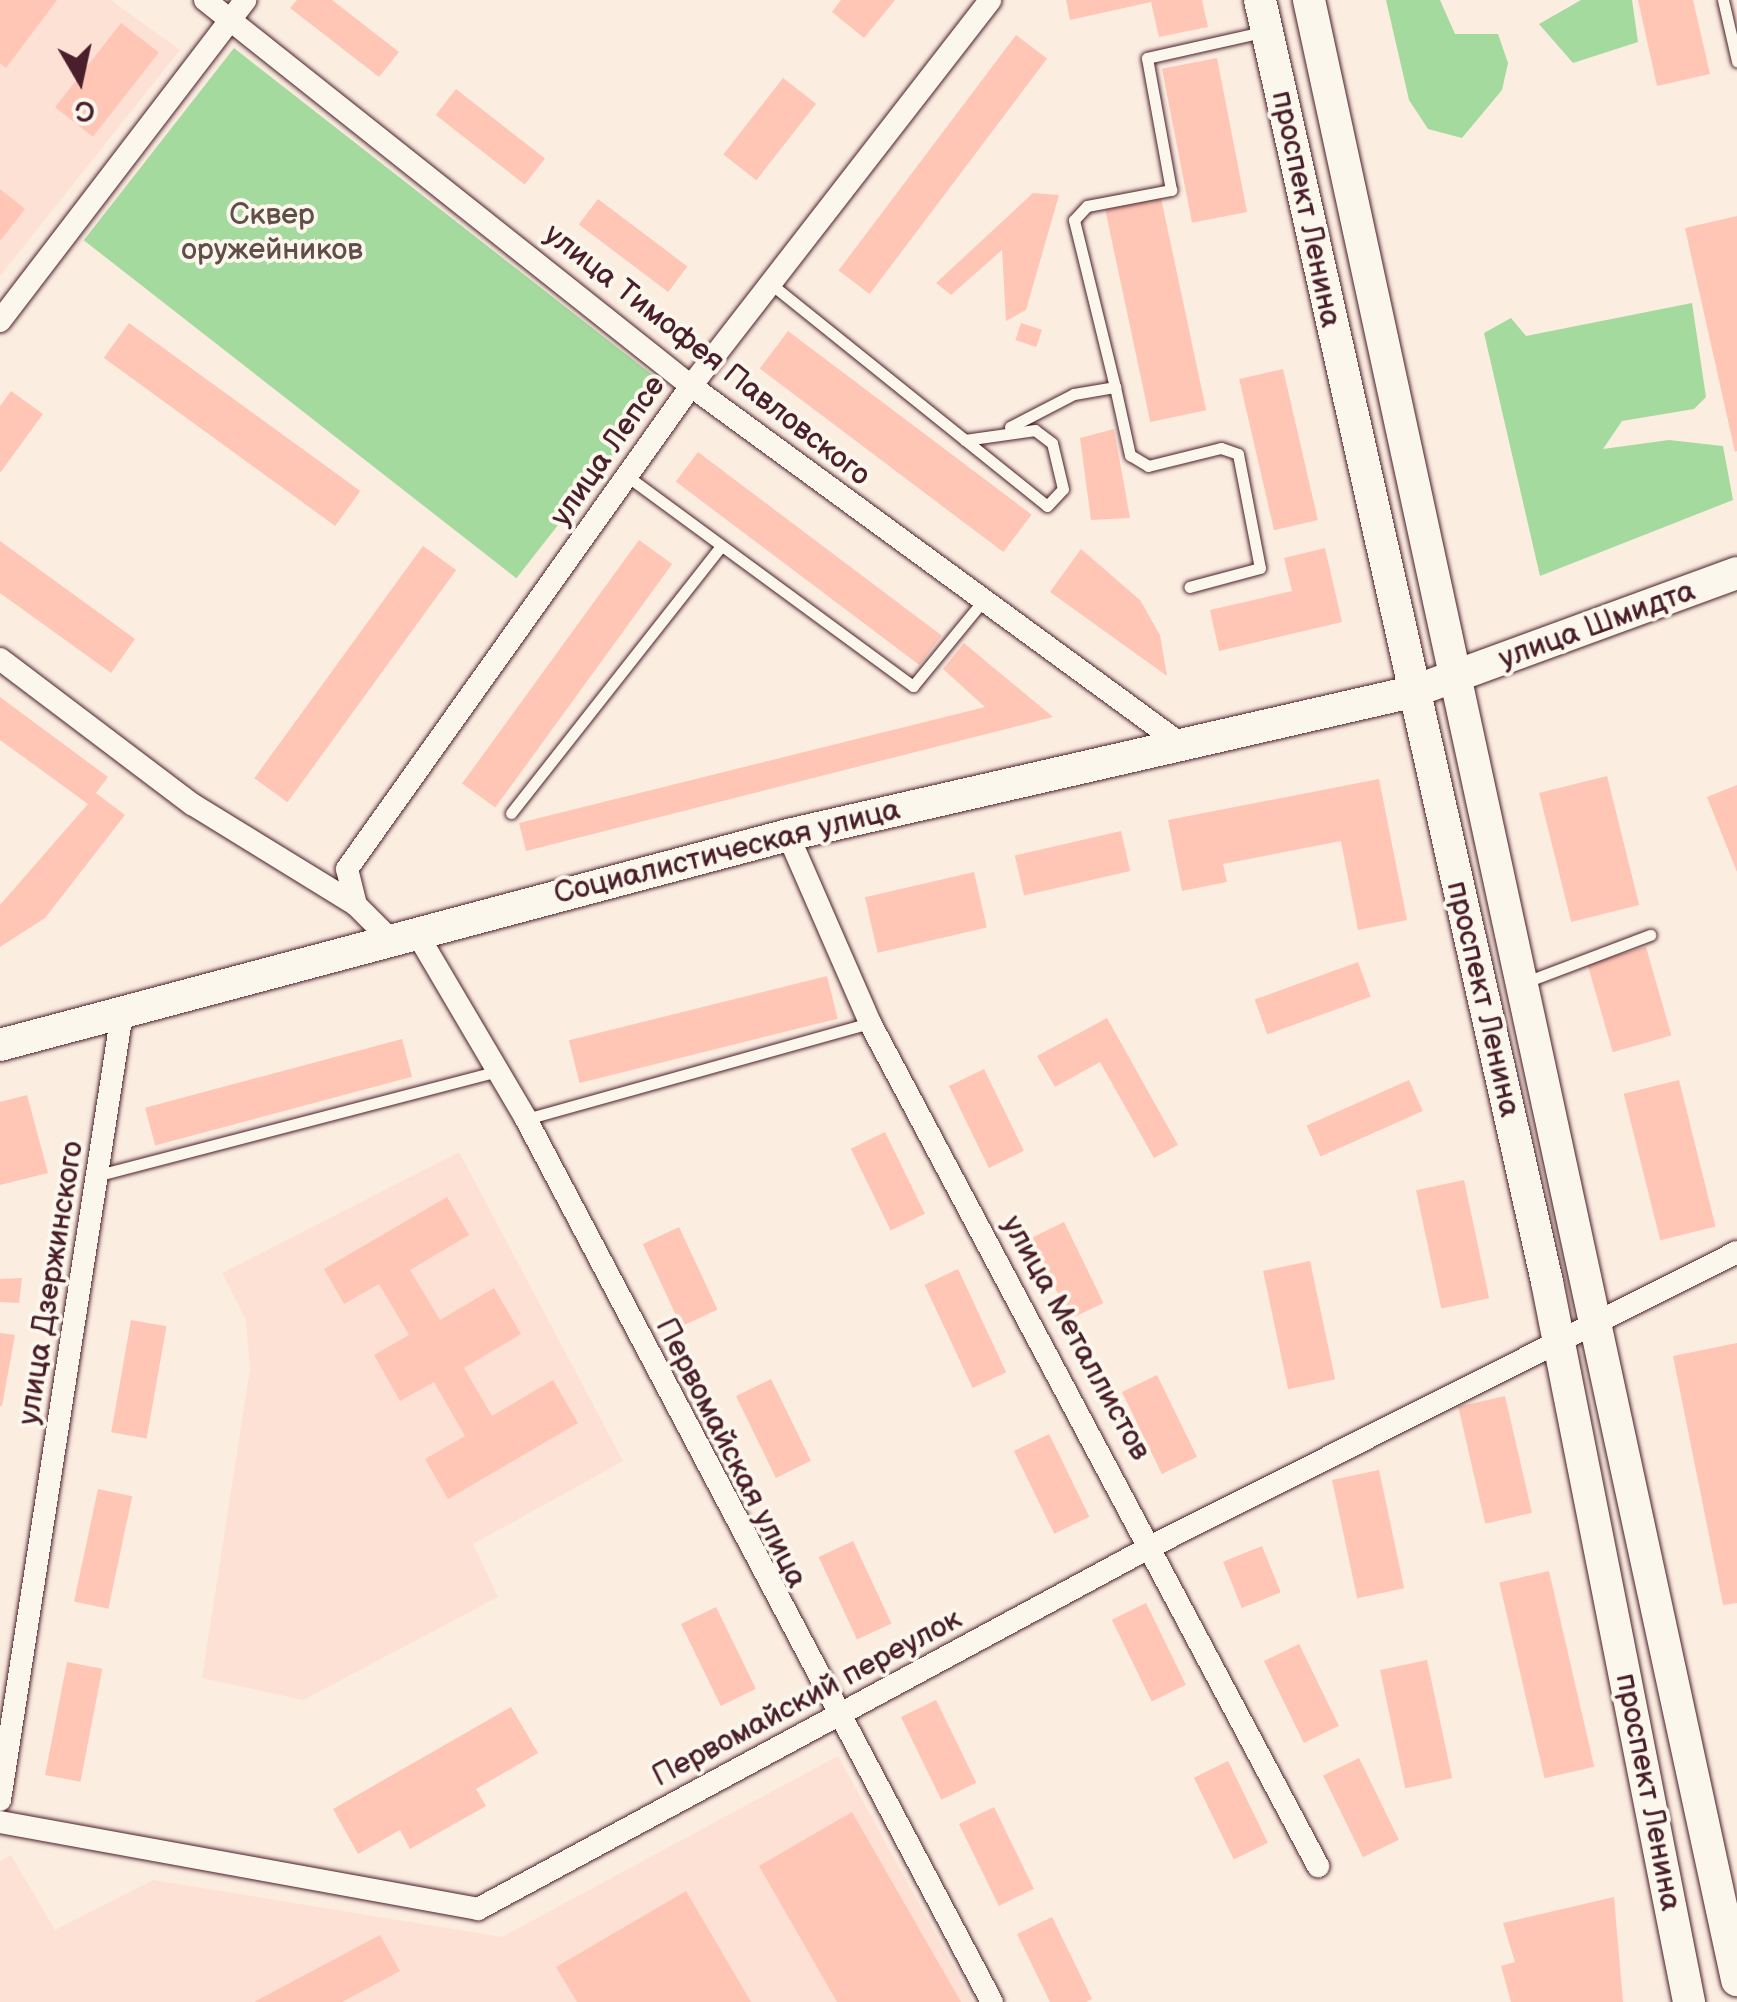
<!DOCTYPE html>
<meta charset="utf-8">
<style>
body{margin:0}
#map{position:relative;width:1737px;height:2002px;overflow:hidden;background:#fcede1;font-family:"Balsamiq Sans",sans-serif}
div>[style]{position:absolute}
.built>*{inset:0;background:#fde1d4}
.green>*{inset:0;background:#a4da9e;transform-origin:0 0}
.building>*{inset:0;background:#ffc6b5;transform-origin:0 0}
.roads{filter:drop-shadow(0 0 2px #4a1f2b) drop-shadow(0 0 2px #4a1f2b)}
.lane>*{height:11px;margin:-5.5px;padding:0 5.5px;transform-origin:5.5px;border-radius:5.5px;background:#fbf7ec}
.street>*{height:22px;margin:-11px;padding:0 11px;transform-origin:11px;border-radius:11px;background:#fbf7ec}
.secondary>*{height:32px;margin:-16px;padding:0 16px;transform-origin:16px;border-radius:16px;background:#fbf7ec}
span{translate:-50% -50%;white-space:nowrap;text-align:center;line-height:1.15;-webkit-text-stroke:8px #fbf7ec;paint-order:stroke}
.street-label{font-size:30px;color:#4a1f2b}
.park-label{font-size:30px;color:#604e48}
.north{position:absolute;left:30px;top:30px;width:100px;height:100px;-webkit-text-stroke:8px #fbf7ec;paint-order:stroke;rotate:171deg;font-size:28px;font-weight:700;line-height:40px;text-align:center;color:#4a1f2b}
.north::after{content:'';display:block;margin:auto;width:35px;height:45px;background:#4a1f2b;clip-path:polygon(50% 0,100% 100%,50% 72%,0 100%)}
</style>
<div id="map">
<div class="built">
<div style="clip-path:polygon(0 0,111px 0,180px 50px,0 276px)"></div>
<div style="clip-path:polygon(459px 1152px,623px 1461px,473px 1544px,498px 1597px,303px 1700px,202px 1678px,250px 1369px,246px 1320px,222px 1273px)"></div>
<div style="clip-path:polygon(838px 1756px,973px 2002px,0 2002px,0 1861px,11px 1855px,55px 1930px,153px 1880px,502px 1937px)"></div>
</div>
<div class="green">
<div style="clip-path:polygon(1386px 0,1440px 0,1455px 34px,1498px 34px,1508px 63px,1502px 90px,1462px 138px,1428px 129px,1409px 100px)"></div>
<div style="clip-path:polygon(1581px 0,1632px 0,1638px 42px,1573px 63px,1539px 24px)"></div>
<div style="left:234px;top:48px;width:549px;height:244px;rotate:38deg"></div>
<div style="clip-path:polygon(1692px 303px,1706px 397px,1694px 409px,1622px 421px,1603px 449px,1669px 440px,1723px 446px,1733px 500px,1540px 576px,1484px 333px,1511px 318px,1526px 336px)"></div>
</div>
<div class="building">
<div style="clip-path:polygon(0 0,57px 0,6px 68px,0 63px)"></div>
<div style="clip-path:polygon(297px 0,332px 0,399px 52px,379px 77px,290px 8px)"></div>
<div style="clip-path:polygon(841px 0,895px 0,864px 38px,832px 12px)"></div>
<div style="clip-path:polygon(1066px 0,1202px 0,1208px 27px,1159px 37px,1151px 2px,1070px 20px)"></div>
<div style="clip-path:polygon(1638px 0,1693px 0,1710px 74px,1657px 86px)"></div>
<div style="left:121px;top:23px;width:48px;height:107px;rotate:38deg"></div>
<div style="left:1016px;top:35px;width:39px;height:295px;rotate:37deg"></div>
<div style="left:1217px;top:58px;width:157px;height:56px;rotate:79deg"></div>
<div style="left:783px;top:78px;width:42px;height:97px;rotate:38deg"></div>
<div style="left:456px;top:89px;width:113px;height:33px;rotate:38deg"></div>
<div style="clip-path:polygon(0 189px,25px 209px,0 241px)"></div>
<div style="clip-path:polygon(1033px 193px,1059px 195px,1026px 310px,1006px 321px,1002px 250px,951px 295px,936px 283px)"></div>
<div style="left:1161px;top:198px;width:217px;height:57px;rotate:78deg"></div>
<div style="left:598px;top:199px;width:112px;height:32px;rotate:37deg"></div>
<div style="clip-path:polygon(1737px 216px,1737px 451px,1735px 452px,1685px 228px)"></div>
<div style="left:129px;top:323px;width:286px;height:43px;rotate:36deg"></div>
<div style="left:1021px;top:323px;width:22px;height:18px;rotate:18deg"></div>
<div style="left:788px;top:331px;width:305px;height:47px;rotate:37deg"></div>
<div style="left:1283px;top:369px;width:155px;height:45px;rotate:77deg"></div>
<div style="clip-path:polygon(11px 391px,43px 414px,0 473px,0 406px)"></div>
<div style="clip-path:polygon(1114px 429px,1130px 518px,1091px 520px,1080px 438px)"></div>
<div style="left:698px;top:452px;width:305px;height:37px;rotate:37deg"></div>
<div style="left:639px;top:540px;width:41px;height:301px;rotate:36deg"></div>
<div style="clip-path:polygon(0 541px,135px 639px,111px 673px,0 593px)"></div>
<div style="left:423px;top:546px;width:41px;height:287px;rotate:36deg"></div>
<div style="clip-path:polygon(1325px 548px,1342px 622px,1219px 651px,1210px 610px,1292px 591px,1284px 558px)"></div>
<div style="clip-path:polygon(1081px 549px,1140px 600px,1160px 635px,1167px 676px,1050px 592px)"></div>
<div style="clip-path:polygon(964px 643px,1053px 717px,526px 851px,519px 823px,985px 707px,943px 669px)"></div>
<div style="clip-path:polygon(0 697px,108px 777px,96px 793px,125px 815px,45px 918px,0 947px,0 905px,88px 804px,0 740px)"></div>
<div style="left:1607px;top:776px;width:133px;height:70px;rotate:76deg"></div>
<div style="clip-path:polygon(1379px 779px,1407px 920px,1358px 930px,1341px 841px,1223px 864px,1227px 882px,1182px 891px,1168px 820px)"></div>
<div style="clip-path:polygon(1737px 785px,1737px 872px,1707px 797px)"></div>
<div style="left:1121px;top:831px;width:41px;height:109px;rotate:77deg"></div>
<div style="left:974px;top:872px;width:57px;height:112px;rotate:77deg"></div>
<div style="left:1646px;top:947px;width:92px;height:61px;rotate:74deg"></div>
<div style="left:1358px;top:962px;width:37px;height:110px;rotate:70deg"></div>
<div style="left:827px;top:976px;width:44px;height:266px;rotate:76deg"></div>
<div style="clip-path:polygon(1107px 1018px,1178px 1145px,1154px 1158px,1100px 1062px,1055px 1087px,1037px 1056px)"></div>
<div style="left:402px;top:1039px;width:39px;height:266px;rotate:75deg"></div>
<div style="left:984px;top:1069px;width:91px;height:39px;rotate:64deg"></div>
<div style="left:1409px;top:1080px;width:34px;height:112px;rotate:66deg"></div>
<div style="left:1679px;top:1080px;width:151px;height:57px;rotate:76deg"></div>
<div style="clip-path:polygon(27px 1095px,48px 1173px,0 1185px,0 1102px)"></div>
<div style="left:885px;top:1132px;width:91px;height:38px;rotate:64deg"></div>
<div style="left:1464px;top:1180px;width:121px;height:49px;rotate:78deg"></div>
<div style="clip-path:polygon(447px 1197px,469px 1235px,410px 1270px,440px 1320px,494px 1288px,521px 1334px,464px 1368px,492px 1416px,553px 1380px,578px 1423px,448px 1499px,425px 1459px,465px 1436px,434px 1382px,400px 1401px,374px 1355px,409px 1335px,379px 1284px,344px 1304px,324px 1269px)"></div>
<div style="left:1064px;top:1222px;width:90px;height:37px;rotate:64deg"></div>
<div style="left:679px;top:1227px;width:91px;height:40px;rotate:65deg"></div>
<div style="left:1310px;top:1261px;width:121px;height:48px;rotate:78deg"></div>
<div style="left:958px;top:1269px;width:114px;height:37px;rotate:65deg"></div>
<div style="clip-path:polygon(22px 1278px,19px 1303px,0 1302px,0 1279px)"></div>
<div style="left:131px;top:1320px;width:36px;height:114px;rotate:10deg"></div>
<div style="clip-path:polygon(0 1333px,15px 1335px,2px 1406px,0 1406px)"></div>
<div style="clip-path:polygon(1737px 1343px,1737px 1603px,1723px 1605px,1673px 1356px)"></div>
<div style="left:1157px;top:1375px;width:91px;height:39px;rotate:64deg"></div>
<div style="left:771px;top:1379px;width:91px;height:39px;rotate:64deg"></div>
<div style="left:1505px;top:1396px;width:120px;height:48px;rotate:77deg"></div>
<div style="left:1049px;top:1434px;width:92px;height:39px;rotate:64deg"></div>
<div style="left:1379px;top:1470px;width:121px;height:48px;rotate:78deg"></div>
<div style="left:98px;top:1489px;width:35px;height:115px;rotate:12deg"></div>
<div style="left:853px;top:1541px;width:91px;height:38px;rotate:65deg"></div>
<div style="left:1262px;top:1546px;width:50px;height:42px;rotate:68deg"></div>
<div style="left:1549px;top:1571px;width:201px;height:51px;rotate:77deg"></div>
<div style="left:1146px;top:1603px;width:91px;height:38px;rotate:64deg"></div>
<div style="left:716px;top:1607px;width:91px;height:39px;rotate:64deg"></div>
<div style="left:1299px;top:1644px;width:91px;height:39px;rotate:64deg"></div>
<div style="left:1427px;top:1660px;width:121px;height:48px;rotate:78deg"></div>
<div style="left:67px;top:1662px;width:36px;height:115px;rotate:11deg"></div>
<div style="left:936px;top:1700px;width:92px;height:39px;rotate:64deg"></div>
<div style="clip-path:polygon(511px 1707px,538px 1753px,476px 1789px,486px 1806px,410px 1849px,400px 1830px,358px 1854px,333px 1809px)"></div>
<div style="left:1359px;top:1758px;width:91px;height:40px;rotate:64deg"></div>
<div style="left:1228px;top:1761px;width:91px;height:38px;rotate:64deg"></div>
<div style="left:994px;top:1807px;width:91px;height:39px;rotate:64deg"></div>
<div style="clip-path:polygon(852px 1812px,961px 2002px,837px 2002px,759px 1866px)"></div>
<div style="clip-path:polygon(686px 1891px,751px 2002px,577px 2002px,556px 1967px)"></div>
<div style="clip-path:polygon(1614px 1897px,1623px 2002px,1511px 2002px,1501px 1966px,1515px 1962px,1503px 1923px)"></div>
<div style="clip-path:polygon(1052px 1917px,1092px 1999px,1086px 2002px,1050px 2002px,1017px 1934px)"></div>
<div style="clip-path:polygon(380px 1935px,400px 1971px,342px 2002px,254px 2002px)"></div>
</div>
<div class="roads">
<div class="lane">
<div style="left:1723px;top:0;width:63px;rotate:77.1deg"></div>
<div style="left:771px;top:284px;width:354px;rotate:38.8deg"></div>
<div style="left:1047px;top:506px;width:23px;rotate:-47deg"></div>
<div style="left:1063px;top:489px;width:47px;rotate:-103.4deg"></div>
<div style="left:1052px;top:443px;width:21px;rotate:-143deg"></div>
<div style="left:1035px;top:430px;width:71px;rotate:171.9deg"></div>
<div style="left:1115px;top:387px;width:172px;rotate:-103.8deg"></div>
<div style="left:1074px;top:220px;width:19px;rotate:-47deg"></div>
<div style="left:1087px;top:206px;width:86px;rotate:-10.8deg"></div>
<div style="left:1171px;top:190px;width:134px;rotate:-100.3deg"></div>
<div style="left:1147px;top:58px;width:118px;rotate:-12.7deg"></div>
<div style="left:1010px;top:427px;width:72px;rotate:-27.3deg"></div>
<div style="left:1074px;top:394px;width:42px;rotate:-9.7deg"></div>
<div style="left:1115px;top:387px;width:70px;rotate:77.6deg"></div>
<div style="left:1130px;top:455px;width:21px;rotate:31deg"></div>
<div style="left:1148px;top:466px;width:75px;rotate:-13.9deg"></div>
<div style="left:1221px;top:448px;width:18px;rotate:19deg"></div>
<div style="left:1238px;top:454px;width:116px;rotate:79.1deg"></div>
<div style="left:1260px;top:568px;width:73px;rotate:165deg"></div>
<div style="left:627px;top:476px;width:355px;rotate:36.3deg"></div>
<div style="left:913px;top:686px;width:109px;rotate:-50.6deg"></div>
<div style="left:511px;top:813px;width:340px;rotate:-51.8deg"></div>
<div style="left:1526px;top:982px;width:133px;rotate:-20.8deg"></div>
<div style="left:526px;top:1119px;width:357px;rotate:-15.6deg"></div>
<div style="left:99px;top:1175px;width:411px;rotate:-14.6deg"></div>
</div>
<div class="street">
<div style="left:205px;top:0;width:621px;rotate:38.46deg"></div>
<div style="left:691px;top:386px;width:608px;rotate:36.17deg"></div>
<div style="left:0;top:321px;width:404px;rotate:-52.6deg"></div>
<div style="left:0;top:659px;width:241px;rotate:37.1deg"></div>
<div style="left:192px;top:804px;width:193px;rotate:31.6deg"></div>
<div style="left:356px;top:905px;width:47px;rotate:45deg"></div>
<div style="left:788px;top:835px;width:205px;rotate:66.4deg"></div>
<div style="left:870px;top:1023px;width:955px;rotate:62.01deg"></div>
<div style="left:356px;top:905px;width:37px;rotate:-104deg"></div>
<div style="left:347px;top:869px;width:593px;rotate:-54.54deg"></div>
<div style="left:691px;top:386px;width:488px;rotate:-52.2deg"></div>
<div style="left:416px;top:932px;width:217px;rotate:59.5deg"></div>
<div style="left:526px;top:1119px;width:998px;rotate:62.18deg"></div>
<div style="left:0;top:1800px;width:796px;rotate:-81.19deg"></div>
<div style="left:0;top:1822px;width:486px;rotate:10.3deg"></div>
<div style="left:478px;top:1909px;width:768px;rotate:-28.3deg"></div>
<div style="left:1154px;top:1545px;width:652px;rotate:-26.68deg"></div>
</div>
<div class="secondary">
<div style="left:1260px;top:0;width:1314px;rotate:77.38deg"></div>
<div style="left:1547px;top:1282px;width:734px;rotate:78.84deg"></div>
<div style="left:1309px;top:0;width:2026px;rotate:77.8deg"></div>
<div style="left:0;top:1045px;width:816px;rotate:-14.92deg"></div>
<div style="left:788px;top:835px;width:640px;rotate:-12.91deg"></div>
<div style="left:1412px;top:692px;width:346px;rotate:-20.1deg"></div>
</div>
</div>
<div class="street-label">
<span style="left:1306px;top:209px;rotate:78deg">проспект Ленина</span>
<span style="left:707px;top:355px;rotate:38deg">улица Тимофея Павловского</span>
<span style="left:608px;top:451px;rotate:-55deg">улица Лепсе</span>
<span style="left:1597px;top:625px;rotate:-20deg">улица Шмидта</span>
<span style="left:727px;top:852px;rotate:-14deg">Социалистическая улица</span>
<span style="left:1483px;top:999px;rotate:77deg">проспект Ленина</span>
<span style="left:51px;top:1283px;rotate:-81deg">улица Дзержинского</span>
<span style="left:1076px;top:1338px;rotate:61deg">улица Металлистов</span>
<span style="left:731px;top:1453px;rotate:63deg">Первомайская улица</span>
<span style="left:807px;top:1698px;rotate:-28deg">Первомайский переулок</span>
<span style="left:1648px;top:1792px;rotate:79deg">проспект Ленина</span>
</div>
<div class="park-label">
<span style="left:272px;top:232px">Сквер<br>оружейников</span>
</div>
<div class="north">С</div>
</div>
